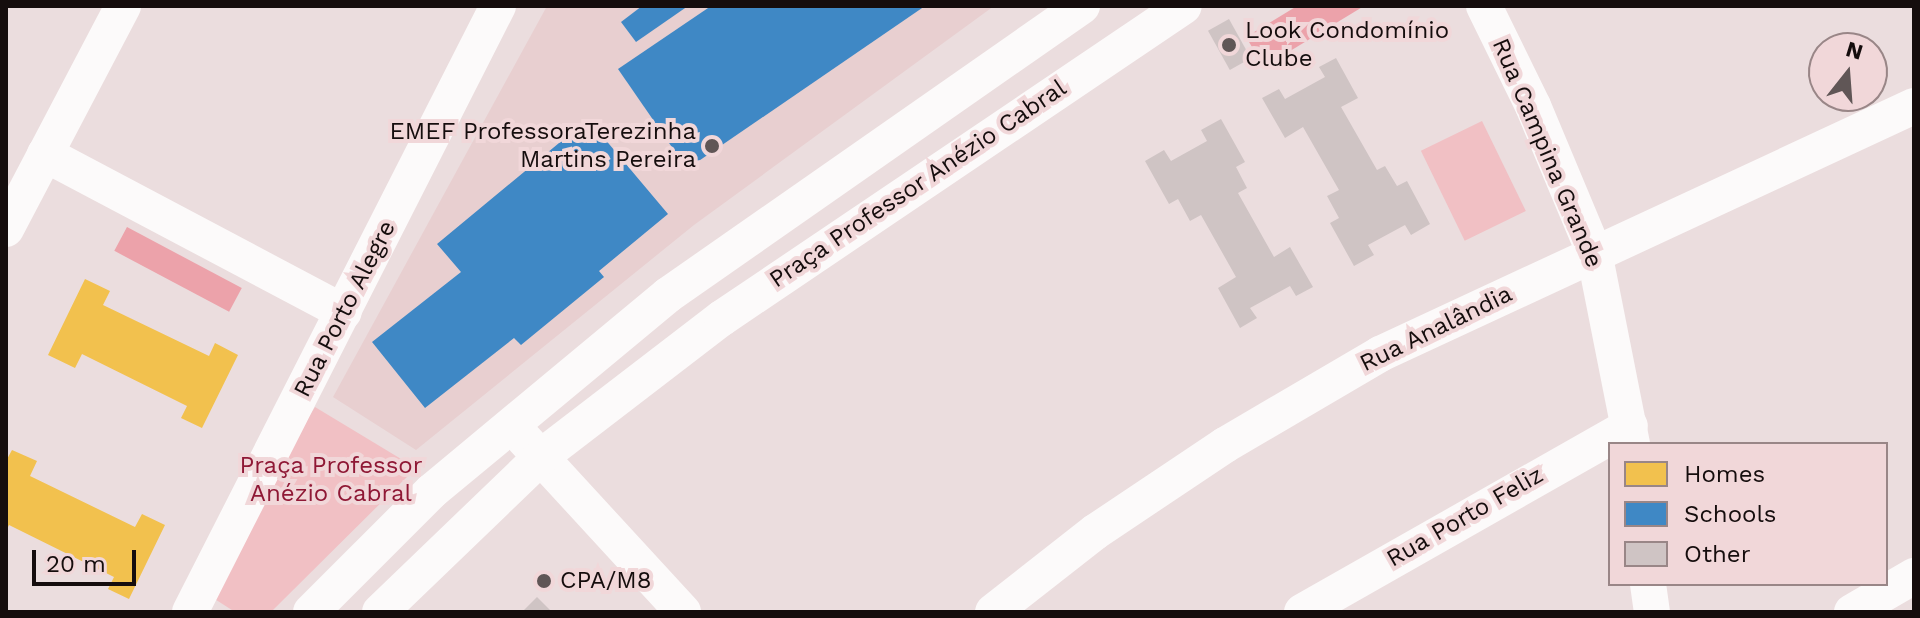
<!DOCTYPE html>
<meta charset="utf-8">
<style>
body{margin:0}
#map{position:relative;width:1920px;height:618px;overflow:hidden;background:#ebddde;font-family:"Work Sans",sans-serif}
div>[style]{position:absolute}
.built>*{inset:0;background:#e8cfd0}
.green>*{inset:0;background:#f1c0c4;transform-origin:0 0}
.water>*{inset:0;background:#eca2aa;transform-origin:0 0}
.homes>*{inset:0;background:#f2c14e}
.schools>*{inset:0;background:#3f88c5}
.building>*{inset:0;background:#cfc4c4;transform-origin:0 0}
.minor>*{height:36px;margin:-18px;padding:0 18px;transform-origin:18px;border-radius:18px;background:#fcfafa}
.dots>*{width:22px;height:22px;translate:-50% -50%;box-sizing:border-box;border:4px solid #f1d7d9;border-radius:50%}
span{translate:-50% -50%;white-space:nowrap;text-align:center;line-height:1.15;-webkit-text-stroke:8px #f1d7d9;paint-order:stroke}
.poi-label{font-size:24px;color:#150d0d}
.left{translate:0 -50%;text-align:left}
.right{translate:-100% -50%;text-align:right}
.street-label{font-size:24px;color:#150d0d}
.park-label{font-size:24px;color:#8f1835}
.frame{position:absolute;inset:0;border:8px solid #150d0d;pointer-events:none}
.legend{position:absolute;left:1608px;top:442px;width:280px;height:144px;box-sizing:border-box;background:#f1d7d9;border:2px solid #998687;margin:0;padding:10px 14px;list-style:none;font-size:24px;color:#150d0d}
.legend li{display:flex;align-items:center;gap:16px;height:40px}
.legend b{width:40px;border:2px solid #998687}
.north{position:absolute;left:1808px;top:32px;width:80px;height:80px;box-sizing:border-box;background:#f1d7d9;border:2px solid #998687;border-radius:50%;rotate:17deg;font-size:22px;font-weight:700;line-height:32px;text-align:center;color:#150d0d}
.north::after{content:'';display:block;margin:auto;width:28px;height:36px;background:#605656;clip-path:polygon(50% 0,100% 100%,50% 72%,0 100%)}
.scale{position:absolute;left:32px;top:550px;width:104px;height:36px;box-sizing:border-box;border:4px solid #150d0d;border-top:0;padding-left:10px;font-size:24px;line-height:28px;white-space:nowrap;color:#150d0d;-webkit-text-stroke:6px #f1d7d9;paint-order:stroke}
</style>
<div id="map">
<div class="built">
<div style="clip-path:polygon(547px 6px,994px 6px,694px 225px,416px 450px,333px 397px)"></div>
</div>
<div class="green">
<div style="left:1482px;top:121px;width:100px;height:68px;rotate:64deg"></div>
<div style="clip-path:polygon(315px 407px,416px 468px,271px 612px,235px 612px,210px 596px,219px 557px)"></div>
</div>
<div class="water">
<div style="clip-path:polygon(1297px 6px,1364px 6px,1264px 67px,1246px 37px)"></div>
<div style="left:127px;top:227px;width:130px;height:27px;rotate:28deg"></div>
</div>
<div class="homes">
<div style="clip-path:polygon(85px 279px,110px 291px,103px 305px,209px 356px,215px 343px,238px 355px,202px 428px,181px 418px,187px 406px,82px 354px,75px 368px,48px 355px)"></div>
<div style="clip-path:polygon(12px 450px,37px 461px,30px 476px,135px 527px,142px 514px,165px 525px,129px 599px,108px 589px,114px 577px,9px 525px,6px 531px,6px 461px)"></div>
</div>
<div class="schools">
<div style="clip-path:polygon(642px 6px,688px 6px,636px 42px,621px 22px)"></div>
<div style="clip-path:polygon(711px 6px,925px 6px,687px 169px,618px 69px)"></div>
<div style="clip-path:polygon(588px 119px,668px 214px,599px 271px,604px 277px,521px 345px,514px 338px,425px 408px,372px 342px,461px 272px,437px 244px)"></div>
</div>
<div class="building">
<div style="left:1229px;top:19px;width:45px;height:24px;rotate:61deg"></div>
<div style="clip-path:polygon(1336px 58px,1358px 98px,1341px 107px,1377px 170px,1385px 166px,1397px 186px,1407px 181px,1430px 224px,1411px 235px,1405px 225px,1368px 245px,1374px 255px,1354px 266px,1330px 223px,1339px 218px,1327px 196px,1339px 190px,1303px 127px,1285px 138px,1262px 98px,1279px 89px,1285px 99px,1325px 77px,1319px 67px)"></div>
<div style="clip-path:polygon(1221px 119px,1245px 162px,1236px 167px,1247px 188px,1238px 193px,1274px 257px,1290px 247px,1313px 287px,1296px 296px,1290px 286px,1250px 308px,1257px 318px,1240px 328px,1218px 288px,1236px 277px,1201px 215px,1190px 221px,1178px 199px,1169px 204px,1145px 161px,1164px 150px,1171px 161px,1207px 141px,1201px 130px)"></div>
<div style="clip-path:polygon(537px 597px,552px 612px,522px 612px)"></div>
</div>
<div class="minor">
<div style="left:1484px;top:6px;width:111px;rotate:63.9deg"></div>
<div style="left:1533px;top:106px;width:158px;rotate:67.3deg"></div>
<div style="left:1594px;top:252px;width:196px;rotate:78.8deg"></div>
<div style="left:45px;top:154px;width:338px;rotate:27.9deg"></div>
<div style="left:6px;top:229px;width:252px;rotate:-62.3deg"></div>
<div style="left:524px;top:439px;width:235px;rotate:47.4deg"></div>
<div style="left:1648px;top:584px;width:28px;rotate:82deg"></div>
<div style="left:190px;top:612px;width:680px;rotate:-63.06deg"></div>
<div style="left:311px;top:612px;width:171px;rotate:-45deg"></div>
<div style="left:432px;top:491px;width:307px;rotate:-39.7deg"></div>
<div style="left:668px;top:295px;width:505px;rotate:-34.92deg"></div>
<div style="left:380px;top:612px;width:225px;rotate:-43.9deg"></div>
<div style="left:542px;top:456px;width:227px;rotate:-37.5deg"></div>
<div style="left:722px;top:318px;width:557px;rotate:-34.03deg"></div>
<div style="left:993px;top:612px;width:130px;rotate:-38.1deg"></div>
<div style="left:1095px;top:532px;width:156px;rotate:-33.8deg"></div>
<div style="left:1225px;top:445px;width:180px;rotate:-30.4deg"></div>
<div style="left:1380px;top:354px;width:589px;rotate:-24.91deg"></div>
<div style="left:1302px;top:612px;width:377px;rotate:-29.6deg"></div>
<div style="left:1852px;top:612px;width:72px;rotate:-30.1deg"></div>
</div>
<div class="dots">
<div style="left:1229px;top:45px;background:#605656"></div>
<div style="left:712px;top:146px;background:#605656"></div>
<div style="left:544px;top:581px;background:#605656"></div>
</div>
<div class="poi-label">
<span class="left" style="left:1245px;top:45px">Look Condomínio<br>Clube</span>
<span class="right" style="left:696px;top:146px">EMEF ProfessoraTerezinha<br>Martins Pereira</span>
<span class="left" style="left:560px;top:581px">CPA/M8</span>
</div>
<div class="street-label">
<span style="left:1547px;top:153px;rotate:67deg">Rua Campina Grande</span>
<span style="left:918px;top:184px;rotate:-34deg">Praça Professor Anézio Cabral</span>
<span style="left:345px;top:309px;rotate:-63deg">Rua Porto Alegre</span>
<span style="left:1436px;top:329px;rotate:-26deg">Rua Analândia</span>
<span style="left:1465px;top:517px;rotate:-30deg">Rua Porto Feliz</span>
</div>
<div class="park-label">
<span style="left:331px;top:480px">Praça Professor<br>Anézio Cabral</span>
</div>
<div class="frame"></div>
<ul class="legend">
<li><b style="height:22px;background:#f2c14e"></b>Homes</li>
<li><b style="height:22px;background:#3f88c5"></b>Schools</li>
<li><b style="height:22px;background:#cfc4c4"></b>Other</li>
</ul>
<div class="north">N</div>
<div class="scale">20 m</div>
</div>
